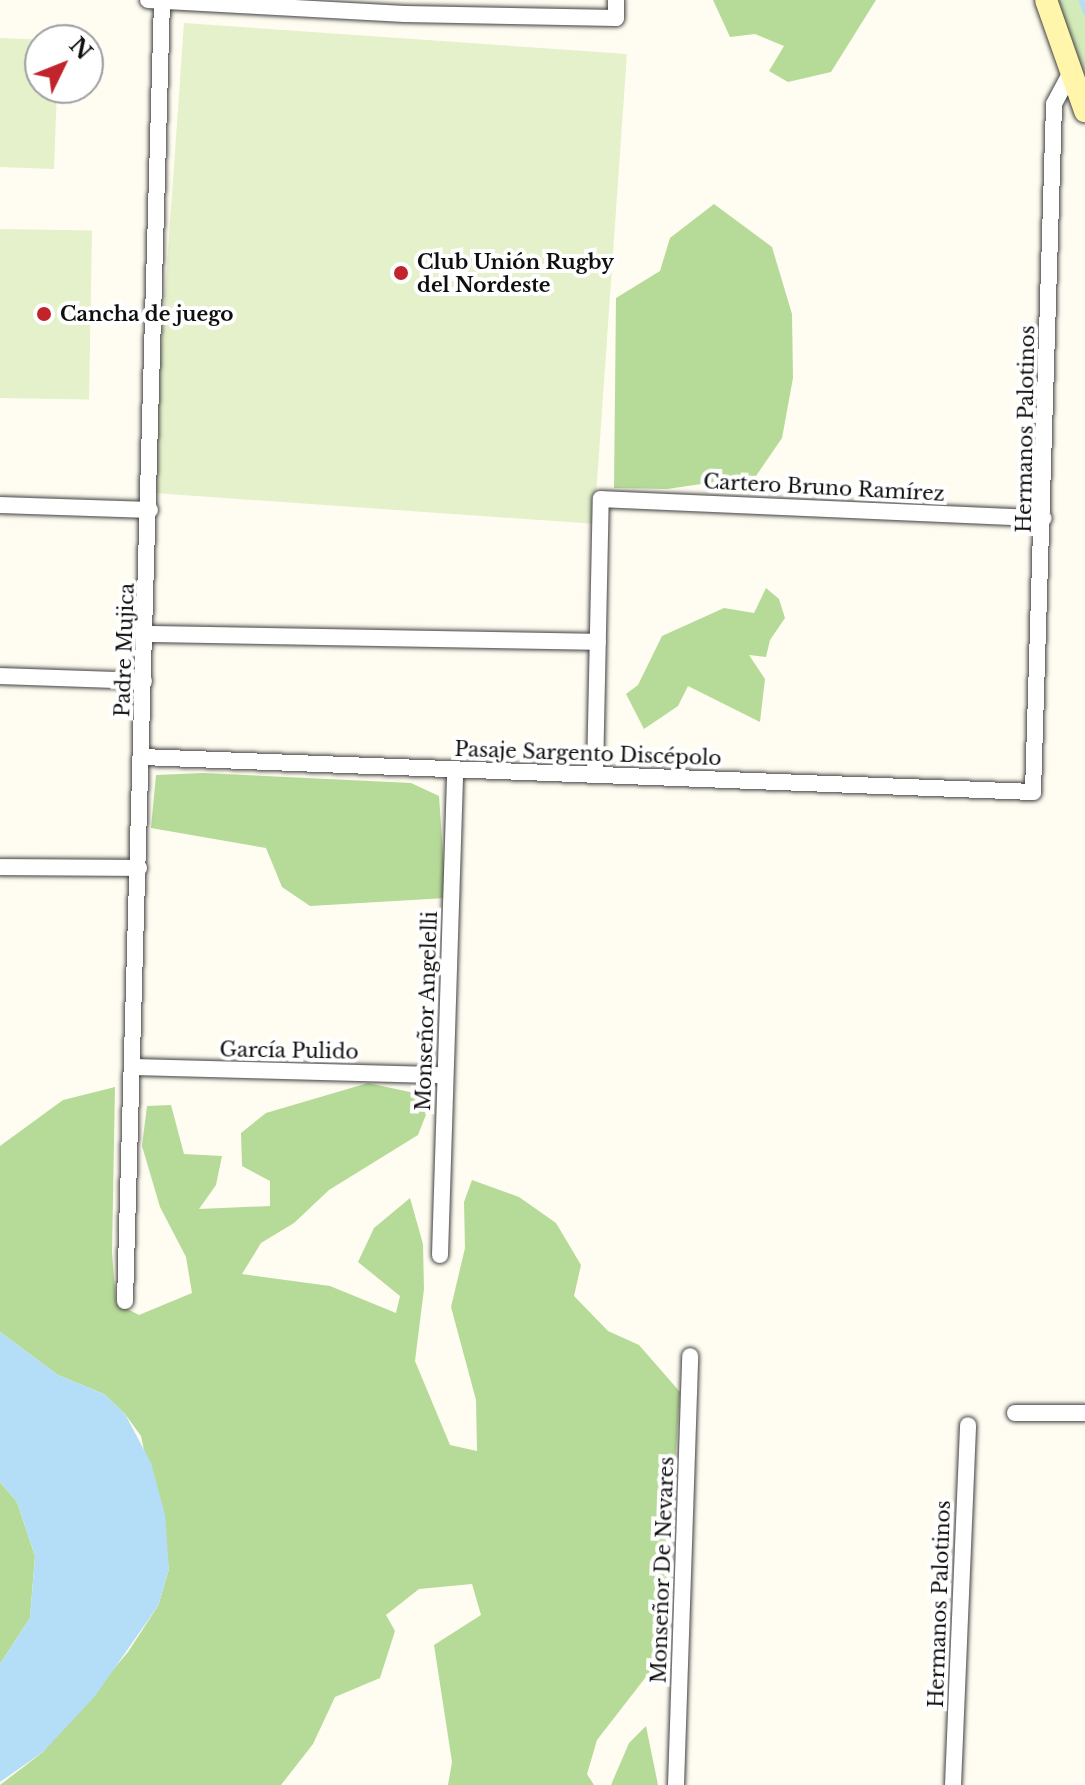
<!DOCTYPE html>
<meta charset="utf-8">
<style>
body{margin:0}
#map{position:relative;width:1085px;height:1785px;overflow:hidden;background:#fffcf1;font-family:"Libre Baskerville",serif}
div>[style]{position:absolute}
.green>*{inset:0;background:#d3eab9}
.forest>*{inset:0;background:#b6db98}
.pitch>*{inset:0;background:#e4f1cb;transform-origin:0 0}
.water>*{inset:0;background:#b4def7}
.stream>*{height:5px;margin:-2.5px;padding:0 2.5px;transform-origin:2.5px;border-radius:2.5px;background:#b4def7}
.roads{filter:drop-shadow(0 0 2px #424242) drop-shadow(0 0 2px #424242)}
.street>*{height:16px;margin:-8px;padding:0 8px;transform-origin:8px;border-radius:8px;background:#fff}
.secondary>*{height:22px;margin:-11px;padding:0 11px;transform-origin:11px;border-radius:11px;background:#fff6ac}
.dots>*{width:22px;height:22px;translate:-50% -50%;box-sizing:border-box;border:4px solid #fff;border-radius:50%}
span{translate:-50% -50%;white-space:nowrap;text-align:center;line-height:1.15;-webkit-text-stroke:8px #fff;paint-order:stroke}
.poi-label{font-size:20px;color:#0f0f0f;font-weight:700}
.left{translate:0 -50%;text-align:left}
.street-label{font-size:20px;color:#0f0f0f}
.north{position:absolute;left:24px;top:24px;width:80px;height:80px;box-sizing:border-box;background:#fff;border:2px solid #9f9f9f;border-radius:50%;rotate:47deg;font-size:22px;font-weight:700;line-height:32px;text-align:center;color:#0f0f0f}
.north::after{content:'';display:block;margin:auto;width:28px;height:36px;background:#c2242b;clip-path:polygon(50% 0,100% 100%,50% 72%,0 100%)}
</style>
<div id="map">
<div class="green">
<div style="clip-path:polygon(1057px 0,1085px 0,1085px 81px)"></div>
</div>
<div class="forest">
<div style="clip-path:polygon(713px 0,876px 0,831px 72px,788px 82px,769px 71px,784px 46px,755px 34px,730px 37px)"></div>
<div style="clip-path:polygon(714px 204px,772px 247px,792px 314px,793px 378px,782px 438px,756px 476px,667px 489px,614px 488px,616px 298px,660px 271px,670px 238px)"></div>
<div style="clip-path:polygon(766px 588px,779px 599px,785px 618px,770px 640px,766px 657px,749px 655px,765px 679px,760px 722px,688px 686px,678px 706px,644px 729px,626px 694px,638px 685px,662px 636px,724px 608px,754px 613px)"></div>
<div style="clip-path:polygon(203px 773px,411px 783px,439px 796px,446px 898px,310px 906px,282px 887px,266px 848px,151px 828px,156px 775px)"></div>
<div style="clip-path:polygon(368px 1083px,433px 1097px,418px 1135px,329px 1190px,294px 1223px,261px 1243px,242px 1274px,330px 1286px,396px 1313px,400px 1296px,358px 1262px,374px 1228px,410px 1198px,423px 1244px,424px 1289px,415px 1361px,450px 1445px,477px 1451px,476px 1400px,451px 1307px,465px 1248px,464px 1202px,472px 1180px,519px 1197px,556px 1223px,581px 1265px,574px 1296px,608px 1331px,639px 1345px,680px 1392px,664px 1618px,649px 1673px,597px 1740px,587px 1774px,594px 1785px,448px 1785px,452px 1762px,434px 1645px,481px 1615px,472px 1584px,419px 1589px,386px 1615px,395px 1631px,380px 1678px,335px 1697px,313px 1744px,281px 1785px,0 1785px,43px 1752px,128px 1652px,158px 1606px,169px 1569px,141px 1436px,125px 1414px,104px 1394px,58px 1375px,0 1332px,0 1146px,63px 1100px,115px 1087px,112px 1252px,116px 1303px,139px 1315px,192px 1293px,186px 1257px,160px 1207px,142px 1146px,147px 1106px,171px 1105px,184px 1154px,222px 1156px,216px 1185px,199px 1209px,270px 1206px,270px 1181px,242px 1166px,241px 1133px,266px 1113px)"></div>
<div style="clip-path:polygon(0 1482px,17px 1502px,35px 1556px,30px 1618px,0 1664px)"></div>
<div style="clip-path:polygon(646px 1726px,658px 1785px,611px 1785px,629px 1743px)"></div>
</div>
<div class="pitch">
<div style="left:184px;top:23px;width:444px;height:471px;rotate:4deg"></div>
<div style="clip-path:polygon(0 38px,46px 40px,40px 40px,40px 88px,57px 88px,54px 169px,0 167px)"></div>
<div style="left:0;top:229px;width:92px;height:169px;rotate:1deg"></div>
</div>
<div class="water">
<div style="clip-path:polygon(0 1332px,58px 1375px,104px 1394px,125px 1414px,151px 1463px,165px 1515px,169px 1569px,158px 1606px,95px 1696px,43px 1752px,0 1782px,0 1664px,30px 1618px,35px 1556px,17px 1502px,0 1482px)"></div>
</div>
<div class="stream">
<div style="left:1081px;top:0;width:13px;rotate:72deg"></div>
</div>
<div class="roads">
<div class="street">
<div style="left:148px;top:0;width:257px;rotate:3.1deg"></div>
<div style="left:405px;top:14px;width:211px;rotate:1.1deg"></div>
<div style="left:616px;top:18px;width:18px;rotate:-90deg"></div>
<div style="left:0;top:505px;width:150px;rotate:1.9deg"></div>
<div style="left:146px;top:634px;width:452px;rotate:1deg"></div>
<div style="left:0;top:676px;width:144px;rotate:2deg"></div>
<div style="left:142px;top:757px;width:892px;rotate:2.25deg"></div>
<div style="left:1033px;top:792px;width:688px;rotate:-88.25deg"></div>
<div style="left:1054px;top:104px;width:36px;rotate:-62deg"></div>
<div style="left:595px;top:774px;width:275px;rotate:-88.8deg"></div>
<div style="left:601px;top:499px;width:443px;rotate:2.5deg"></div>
<div style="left:0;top:867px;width:139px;rotate:0.4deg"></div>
<div style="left:132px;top:1067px;width:313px;rotate:1.5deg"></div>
<div style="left:440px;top:1255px;width:486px;rotate:-88.2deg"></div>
<div style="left:125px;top:1301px;width:1302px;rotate:-88.37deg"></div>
<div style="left:1015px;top:1413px;width:70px"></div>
<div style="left:676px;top:1785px;width:429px;rotate:-88.1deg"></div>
<div style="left:953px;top:1785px;width:360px;rotate:-87.6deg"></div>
</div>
<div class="secondary">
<div style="left:1046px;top:0;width:118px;rotate:70.6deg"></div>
</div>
</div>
<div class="dots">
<div style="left:401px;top:273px;background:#c2242b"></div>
<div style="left:44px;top:314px;background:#c2242b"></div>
</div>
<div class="poi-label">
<span class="left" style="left:417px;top:274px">Club Unión Rugby<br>del Nordeste</span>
<span class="left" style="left:60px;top:314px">Cancha de juego</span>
</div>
<div class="street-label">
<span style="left:1026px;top:429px;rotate:-89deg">Hermanos Palotinos</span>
<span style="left:824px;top:488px;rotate:3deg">Cartero Bruno Ramírez</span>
<span style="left:125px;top:650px;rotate:-88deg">Padre Mujica</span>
<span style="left:588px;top:754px;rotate:2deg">Pasaje Sargento Discépolo</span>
<span style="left:427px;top:1011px;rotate:-88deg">Monseñor Angelelli</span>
<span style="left:289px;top:1051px;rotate:1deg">García Pulido</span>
<span style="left:663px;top:1570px;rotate:-88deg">Monseñor De Nevares</span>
<span style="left:940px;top:1604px;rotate:-88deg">Hermanos Palotinos</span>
</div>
<div class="north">N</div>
</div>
